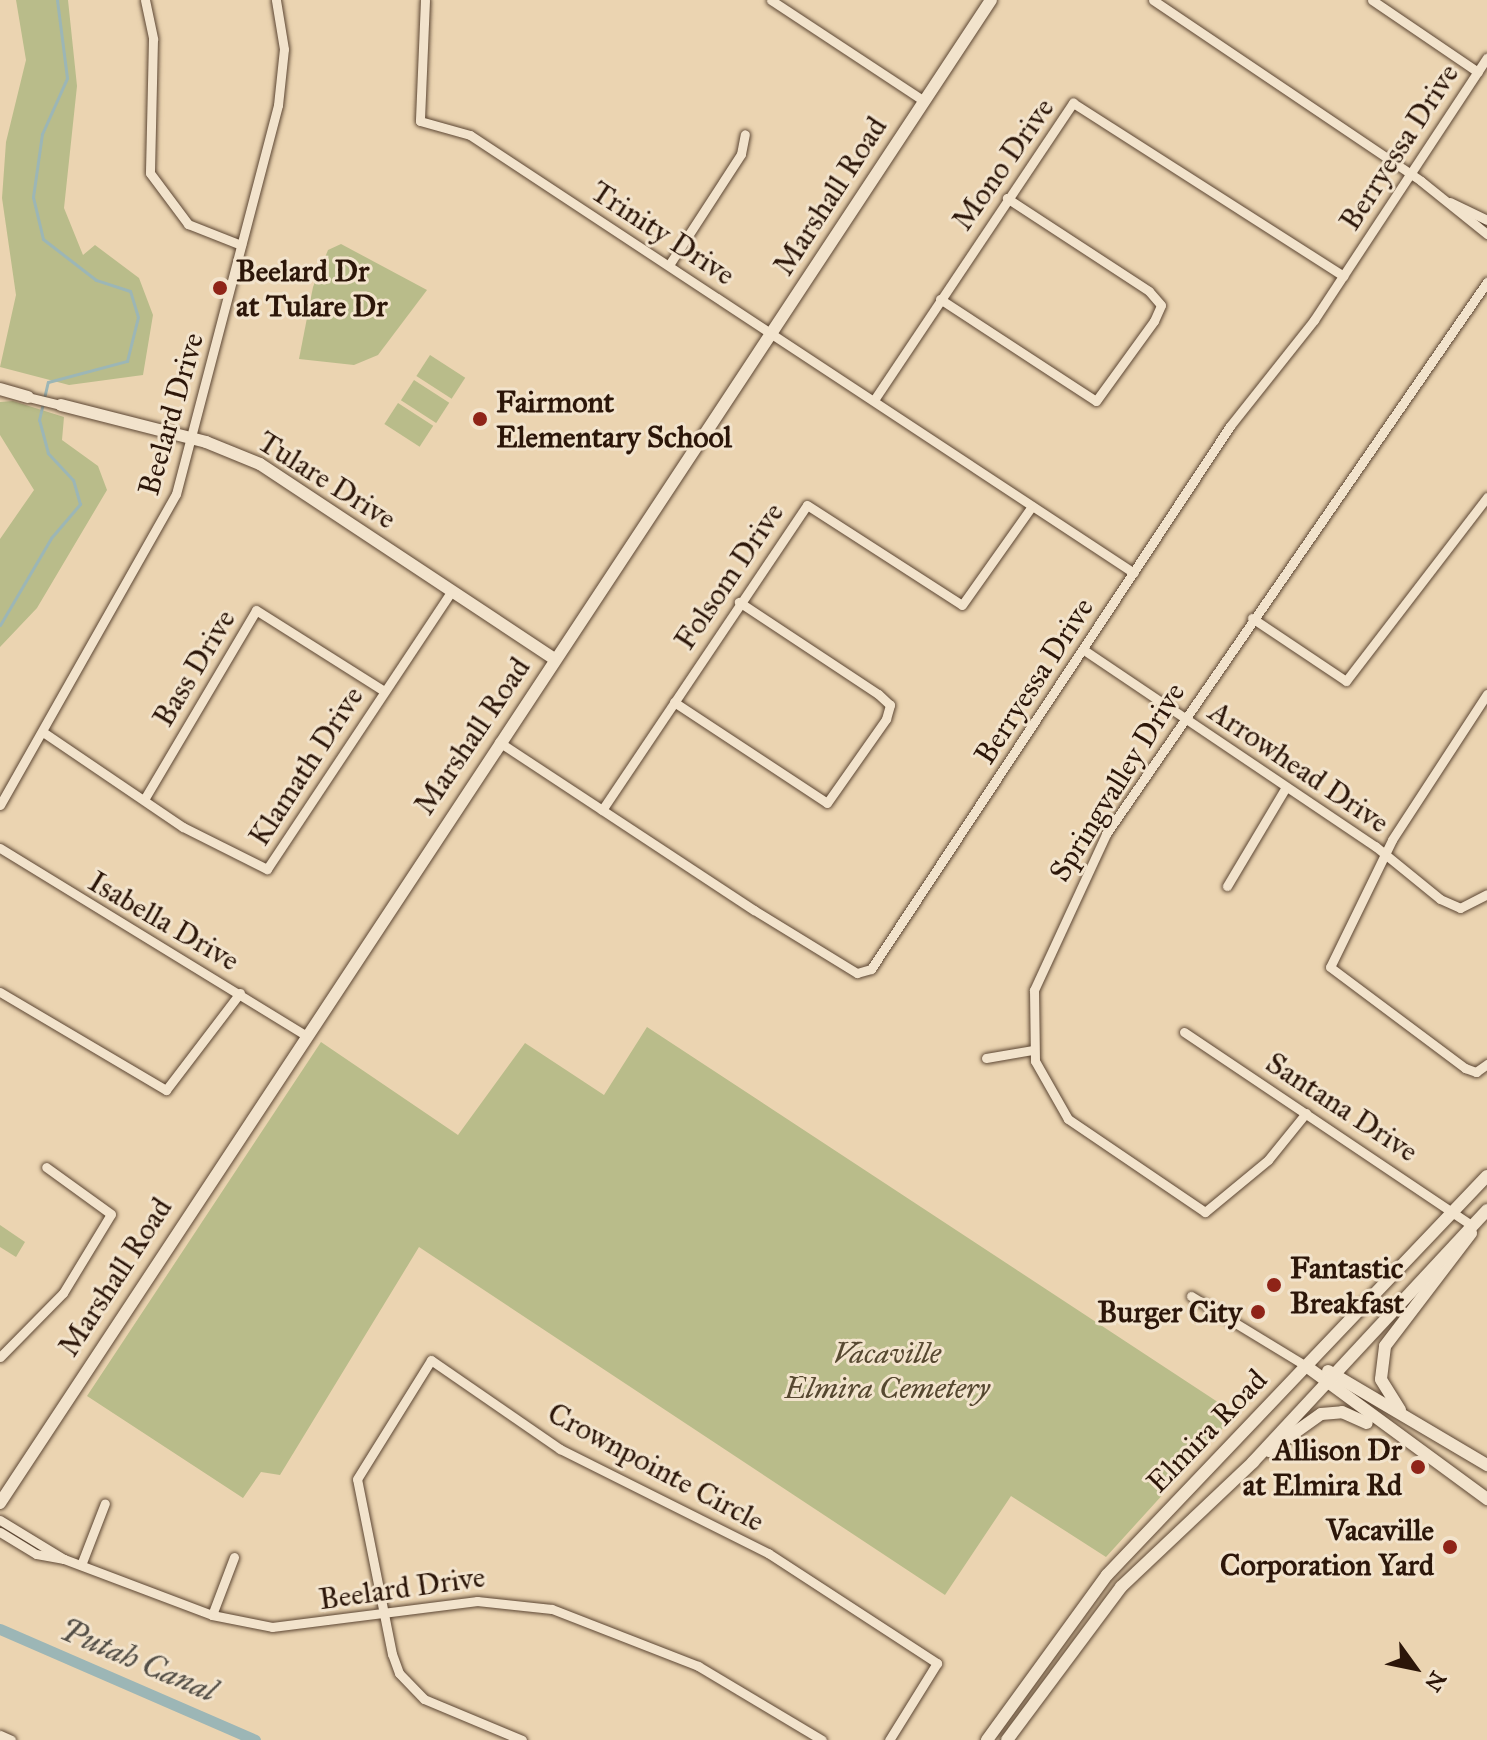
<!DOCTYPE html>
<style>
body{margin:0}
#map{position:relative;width:1487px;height:1740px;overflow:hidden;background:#ebd4b1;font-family:"IM FELL Great Primer",serif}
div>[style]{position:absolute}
.green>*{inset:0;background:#b9bc8a;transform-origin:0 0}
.stream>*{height:3px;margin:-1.5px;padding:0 1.5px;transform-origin:1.5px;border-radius:1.5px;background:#9cb6b6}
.canal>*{height:11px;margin:-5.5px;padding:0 5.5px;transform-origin:5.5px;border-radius:5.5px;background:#9cb6b6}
.roads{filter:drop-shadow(0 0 2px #5c4633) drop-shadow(0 0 2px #5c4633)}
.street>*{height:9px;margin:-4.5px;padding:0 4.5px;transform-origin:4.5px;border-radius:4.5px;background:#f2e3cc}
.secondary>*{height:12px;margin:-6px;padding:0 6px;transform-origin:6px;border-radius:6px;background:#f2e3cc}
.dots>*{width:22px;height:22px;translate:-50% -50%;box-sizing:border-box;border:4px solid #f2e3cc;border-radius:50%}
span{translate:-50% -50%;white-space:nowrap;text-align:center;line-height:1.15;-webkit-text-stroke:6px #f2e3cc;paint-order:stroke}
.street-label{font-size:30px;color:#2c1609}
.poi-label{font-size:30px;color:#2c1609;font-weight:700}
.left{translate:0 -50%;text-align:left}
.right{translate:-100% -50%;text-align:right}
.park-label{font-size:30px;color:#564830;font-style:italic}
.water-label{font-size:32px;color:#534e46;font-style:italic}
.north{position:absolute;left:1375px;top:1628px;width:80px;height:80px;-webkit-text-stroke:6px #f2e3cc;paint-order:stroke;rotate:123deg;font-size:22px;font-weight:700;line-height:32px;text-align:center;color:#2c1609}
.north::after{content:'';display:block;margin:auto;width:28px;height:36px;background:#2c1609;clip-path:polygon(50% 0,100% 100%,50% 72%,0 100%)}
</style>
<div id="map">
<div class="green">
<div style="clip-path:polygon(16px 0,68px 0,77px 86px,64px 208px,83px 255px,95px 245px,139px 278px,153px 315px,143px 375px,69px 385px,0 367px,16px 295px,2px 198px,6px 142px,26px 60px)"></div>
<div style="clip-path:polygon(341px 244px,427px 290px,378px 355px,354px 365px,299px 359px,313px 287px,328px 250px)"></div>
<div style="left:430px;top:355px;width:42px;height:25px;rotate:33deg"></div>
<div style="left:414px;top:380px;width:42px;height:24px;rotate:33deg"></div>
<div style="clip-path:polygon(13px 401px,64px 417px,62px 440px,98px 466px,107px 490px,37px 608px,0 647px,0 539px,34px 490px,0 435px,0 402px)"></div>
<div style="left:398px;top:403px;width:42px;height:25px;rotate:33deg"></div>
<div style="clip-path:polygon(647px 1027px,1236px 1414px,1106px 1557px,1011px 1496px,945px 1595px,419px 1247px,280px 1475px,261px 1472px,243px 1498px,87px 1396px,321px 1042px,458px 1135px,525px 1043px,604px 1095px)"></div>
<div style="clip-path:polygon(0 1225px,25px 1242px,16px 1257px,0 1247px)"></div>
</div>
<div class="stream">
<div style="left:0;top:625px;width:101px;rotate:-59.6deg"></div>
<div style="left:51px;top:538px;width:45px;rotate:-49.5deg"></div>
<div style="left:80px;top:504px;width:25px;rotate:-106deg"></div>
<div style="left:73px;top:480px;width:37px;rotate:-133deg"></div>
<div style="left:48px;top:453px;width:34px;rotate:-105deg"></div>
<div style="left:39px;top:420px;width:39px;rotate:-77deg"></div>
<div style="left:48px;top:382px;width:82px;rotate:-14.9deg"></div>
<div style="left:127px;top:361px;width:45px;rotate:-76deg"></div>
<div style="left:138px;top:317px;width:27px;rotate:-107deg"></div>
<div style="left:130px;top:291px;width:36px;rotate:-162deg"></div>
<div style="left:96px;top:280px;width:67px;rotate:-142.3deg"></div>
<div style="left:43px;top:239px;width:43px;rotate:-103.4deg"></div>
<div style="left:33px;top:197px;width:64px;rotate:-81.9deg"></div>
<div style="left:42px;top:134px;width:61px;rotate:-65.9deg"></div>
<div style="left:67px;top:78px;width:79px;rotate:-97.3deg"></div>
</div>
<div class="canal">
<div style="left:0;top:1629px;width:278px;rotate:23.5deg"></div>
</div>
<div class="roads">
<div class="street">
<div style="left:145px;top:0;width:40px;rotate:78deg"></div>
<div style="left:153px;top:39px;width:134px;rotate:91.3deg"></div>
<div style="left:150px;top:173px;width:64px;rotate:53.3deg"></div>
<div style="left:188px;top:224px;width:57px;rotate:21.6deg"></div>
<div style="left:425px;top:0;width:121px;rotate:92.4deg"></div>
<div style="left:420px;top:121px;width:52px;rotate:15.6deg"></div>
<div style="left:470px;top:135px;width:795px;rotate:33.41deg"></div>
<div style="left:771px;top:0;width:183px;rotate:33.4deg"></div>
<div style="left:1153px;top:0;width:323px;rotate:34deg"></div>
<div style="left:1421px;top:181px;width:85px;rotate:38.8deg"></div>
<div style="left:1372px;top:0;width:128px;rotate:34.2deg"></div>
<div style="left:1450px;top:202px;width:41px;rotate:25.9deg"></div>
<div style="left:669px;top:265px;width:132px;rotate:-57deg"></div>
<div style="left:741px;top:154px;width:20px;rotate:-79deg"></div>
<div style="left:940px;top:299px;width:186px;rotate:33.2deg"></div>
<div style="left:1096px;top:401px;width:99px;rotate:-54.1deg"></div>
<div style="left:1154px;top:321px;width:17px;rotate:-66deg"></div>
<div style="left:1161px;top:305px;width:18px;rotate:-131deg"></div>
<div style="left:1149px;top:291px;width:170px;rotate:-146.8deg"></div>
<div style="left:28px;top:397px;width:34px;rotate:14deg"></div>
<div style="left:874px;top:400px;width:358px;rotate:-56.2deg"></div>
<div style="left:1073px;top:103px;width:321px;rotate:32.6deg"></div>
<div style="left:1252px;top:618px;width:113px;rotate:33.8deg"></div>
<div style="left:1346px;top:681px;width:232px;rotate:-52.5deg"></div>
<div style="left:1084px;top:650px;width:351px;rotate:34deg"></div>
<div style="left:1375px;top:846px;width:84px;rotate:39.2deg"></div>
<div style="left:1440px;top:899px;width:22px;rotate:24deg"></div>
<div style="left:1460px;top:908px;width:30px;rotate:-27deg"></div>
<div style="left:1487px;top:694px;width:174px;rotate:123.1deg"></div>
<div style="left:1392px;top:840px;width:141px;rotate:116deg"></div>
<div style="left:1330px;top:967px;width:169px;rotate:36.8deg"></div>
<div style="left:1465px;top:1068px;width:12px;rotate:20deg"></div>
<div style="left:1476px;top:1072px;width:14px;rotate:-36deg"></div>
<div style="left:674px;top:702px;width:183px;rotate:33.4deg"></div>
<div style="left:827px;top:803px;width:103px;rotate:-54.9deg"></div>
<div style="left:886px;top:719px;width:15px;rotate:-74deg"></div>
<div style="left:890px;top:705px;width:16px;rotate:-137deg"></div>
<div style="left:878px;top:694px;width:167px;rotate:-146.5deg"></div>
<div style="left:43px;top:732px;width:169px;rotate:34.2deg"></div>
<div style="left:183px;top:827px;width:94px;rotate:26.6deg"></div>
<div style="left:267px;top:869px;width:334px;rotate:-56.4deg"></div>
<div style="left:499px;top:742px;width:305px;rotate:33.4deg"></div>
<div style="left:754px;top:910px;width:121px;rotate:31.5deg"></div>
<div style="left:857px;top:973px;width:15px;rotate:-16deg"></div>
<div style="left:871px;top:969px;width:651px;rotate:-56.53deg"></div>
<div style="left:1230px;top:426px;width:135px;rotate:-51.6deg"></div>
<div style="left:1314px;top:320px;width:314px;rotate:-56.6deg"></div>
<div style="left:145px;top:798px;width:218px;rotate:-59.4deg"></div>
<div style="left:256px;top:610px;width:151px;rotate:32.3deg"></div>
<div style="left:0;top:805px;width:357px;rotate:-60.5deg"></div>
<div style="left:176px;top:494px;width:402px;rotate:-75.3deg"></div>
<div style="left:278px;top:105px;width:56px;rotate:-83.9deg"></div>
<div style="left:284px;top:49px;width:50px;rotate:-99.3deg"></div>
<div style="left:602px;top:810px;width:367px;rotate:-56.1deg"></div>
<div style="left:807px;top:505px;width:184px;rotate:32.8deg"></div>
<div style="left:962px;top:605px;width:121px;rotate:-54.7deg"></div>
<div style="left:0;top:848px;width:356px;rotate:31.5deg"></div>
<div style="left:1227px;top:886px;width:115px;rotate:-59.2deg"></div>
<div style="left:0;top:992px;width:193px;rotate:30.6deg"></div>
<div style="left:166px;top:1090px;width:122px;rotate:-52.7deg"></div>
<div style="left:1184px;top:1032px;width:346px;rotate:33.9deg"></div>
<div style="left:986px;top:1058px;width:48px;rotate:-9.7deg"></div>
<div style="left:1306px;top:1113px;width:60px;rotate:129deg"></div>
<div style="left:1268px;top:1160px;width:82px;rotate:140.5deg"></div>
<div style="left:1205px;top:1212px;width:166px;rotate:-145.8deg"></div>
<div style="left:1068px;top:1119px;width:67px;rotate:-119.6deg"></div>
<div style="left:1035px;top:1061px;width:71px;rotate:-90.8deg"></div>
<div style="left:1034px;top:990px;width:172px;rotate:-65.2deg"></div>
<div style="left:1106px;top:834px;width:671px;rotate:-55.39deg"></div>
<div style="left:1191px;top:1296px;width:135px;rotate:31.3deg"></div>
<div style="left:0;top:1357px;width:90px;rotate:-45.5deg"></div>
<div style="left:63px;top:1293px;width:92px;rotate:-58.7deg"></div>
<div style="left:111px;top:1214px;width:80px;rotate:-144.1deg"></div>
<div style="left:0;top:1520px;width:75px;rotate:31.4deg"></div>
<div style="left:64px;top:1559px;width:28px;rotate:-170deg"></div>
<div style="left:36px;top:1554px;width:42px;rotate:-148.6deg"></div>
<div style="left:64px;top:1559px;width:158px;rotate:20.7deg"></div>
<div style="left:212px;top:1615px;width:61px;rotate:11.3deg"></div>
<div style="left:272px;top:1627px;width:207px;rotate:-7.2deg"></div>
<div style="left:477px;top:1601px;width:75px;rotate:6.1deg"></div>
<div style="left:552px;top:1609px;width:157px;rotate:21.3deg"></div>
<div style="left:698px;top:1666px;width:144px;rotate:30.8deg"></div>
<div style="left:81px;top:1565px;width:66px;rotate:-68.8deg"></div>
<div style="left:212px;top:1615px;width:62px;rotate:-69.2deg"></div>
<div style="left:0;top:1735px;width:12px;rotate:24deg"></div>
<div style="left:522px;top:1740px;width:106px;rotate:-157.3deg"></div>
<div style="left:424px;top:1699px;width:36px;rotate:-134deg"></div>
<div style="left:399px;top:1673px;width:20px;rotate:-110deg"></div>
<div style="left:392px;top:1654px;width:178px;rotate:-101.3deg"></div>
<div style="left:357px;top:1479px;width:140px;rotate:-58.1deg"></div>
<div style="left:431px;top:1360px;width:157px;rotate:34.6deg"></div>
<div style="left:560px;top:1449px;width:233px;rotate:26.6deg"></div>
<div style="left:768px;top:1553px;width:202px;rotate:33.1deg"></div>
<div style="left:937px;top:1663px;width:91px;rotate:121.9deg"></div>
</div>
<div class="secondary">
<div style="left:0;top:389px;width:29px;rotate:16deg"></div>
<div style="left:61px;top:405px;width:150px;rotate:14.3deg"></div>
<div style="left:206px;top:442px;width:58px;rotate:22.2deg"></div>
<div style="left:260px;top:464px;width:354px;rotate:33.5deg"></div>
<div style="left:1306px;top:1366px;width:225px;rotate:36.3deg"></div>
<div style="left:1328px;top:1371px;width:185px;rotate:30.6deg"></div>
<div style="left:1400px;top:1410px;width:36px;rotate:-122deg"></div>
<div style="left:1381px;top:1379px;width:33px;rotate:-83deg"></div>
<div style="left:1385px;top:1346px;width:142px;rotate:-52.7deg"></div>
<div style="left:1269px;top:1451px;width:64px;rotate:-35.4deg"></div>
<div style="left:1321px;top:1414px;width:21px;rotate:-5deg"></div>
<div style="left:1342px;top:1412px;width:27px;rotate:24deg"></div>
<div style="left:0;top:1503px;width:1800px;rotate:-56.6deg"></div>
<div style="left:987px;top:1740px;width:204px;rotate:-54deg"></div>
<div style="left:1107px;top:1575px;width:551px;rotate:-46.4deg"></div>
<div style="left:1007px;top:1740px;width:191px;rotate:-53.3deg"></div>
<div style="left:1121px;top:1587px;width:182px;rotate:-43.4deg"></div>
<div style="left:1253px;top:1462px;width:344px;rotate:-47.1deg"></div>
</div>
</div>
<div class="dots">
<div style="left:220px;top:288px;background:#8f2418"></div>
<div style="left:480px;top:419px;background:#8f2418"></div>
<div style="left:1274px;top:1285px;background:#8f2418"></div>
<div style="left:1258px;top:1312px;background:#8f2418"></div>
<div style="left:1418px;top:1467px;background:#8f2418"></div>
<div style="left:1450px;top:1547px;background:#8f2418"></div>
</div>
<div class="street-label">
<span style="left:1399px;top:147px;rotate:-57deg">Berryessa Drive</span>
<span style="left:1003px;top:164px;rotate:-55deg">Mono Drive</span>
<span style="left:830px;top:196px;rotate:-57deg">Marshall Road</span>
<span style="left:663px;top:233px;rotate:33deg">Trinity Drive</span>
<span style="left:171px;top:414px;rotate:-74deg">Beelard Drive</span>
<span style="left:327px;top:480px;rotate:32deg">Tulare Drive</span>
<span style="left:729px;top:576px;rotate:-56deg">Folsom Drive</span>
<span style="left:194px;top:668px;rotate:-59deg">Bass Drive</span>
<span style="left:1034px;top:681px;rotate:-57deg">Berryessa Drive</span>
<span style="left:472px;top:736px;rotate:-56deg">Marshall Road</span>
<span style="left:306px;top:766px;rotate:-57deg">Klamath Drive</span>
<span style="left:1299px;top:767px;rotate:34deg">Arrowhead Drive</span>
<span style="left:1117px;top:782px;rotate:-58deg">Springvalley Drive</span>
<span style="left:164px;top:921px;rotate:30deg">Isabella Drive</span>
<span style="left:1342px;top:1107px;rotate:33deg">Santana Drive</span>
<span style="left:115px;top:1277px;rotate:-57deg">Marshall Road</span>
<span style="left:1207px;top:1431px;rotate:-46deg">Elmira Road</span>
<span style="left:656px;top:1467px;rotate:28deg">Crownpointe Circle</span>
<span style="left:402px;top:1588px;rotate:-8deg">Beelard Drive</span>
</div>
<div class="poi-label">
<span class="left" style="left:236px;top:288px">Beelard Dr<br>at Tulare Dr</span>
<span class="left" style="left:496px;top:419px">Fairmont<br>Elementary School</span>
<span class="left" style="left:1290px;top:1285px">Fantastic<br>Breakfast</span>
<span class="right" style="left:1242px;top:1312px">Burger City</span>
<span class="right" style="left:1402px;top:1467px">Allison Dr<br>at Elmira Rd</span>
<span class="right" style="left:1434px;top:1547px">Vacaville<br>Corporation Yard</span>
</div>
<div class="park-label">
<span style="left:887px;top:1370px">Vacaville<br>Elmira Cemetery</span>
</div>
<div class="water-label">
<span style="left:138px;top:1661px;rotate:23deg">Putah Canal</span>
</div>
<div class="north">N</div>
</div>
